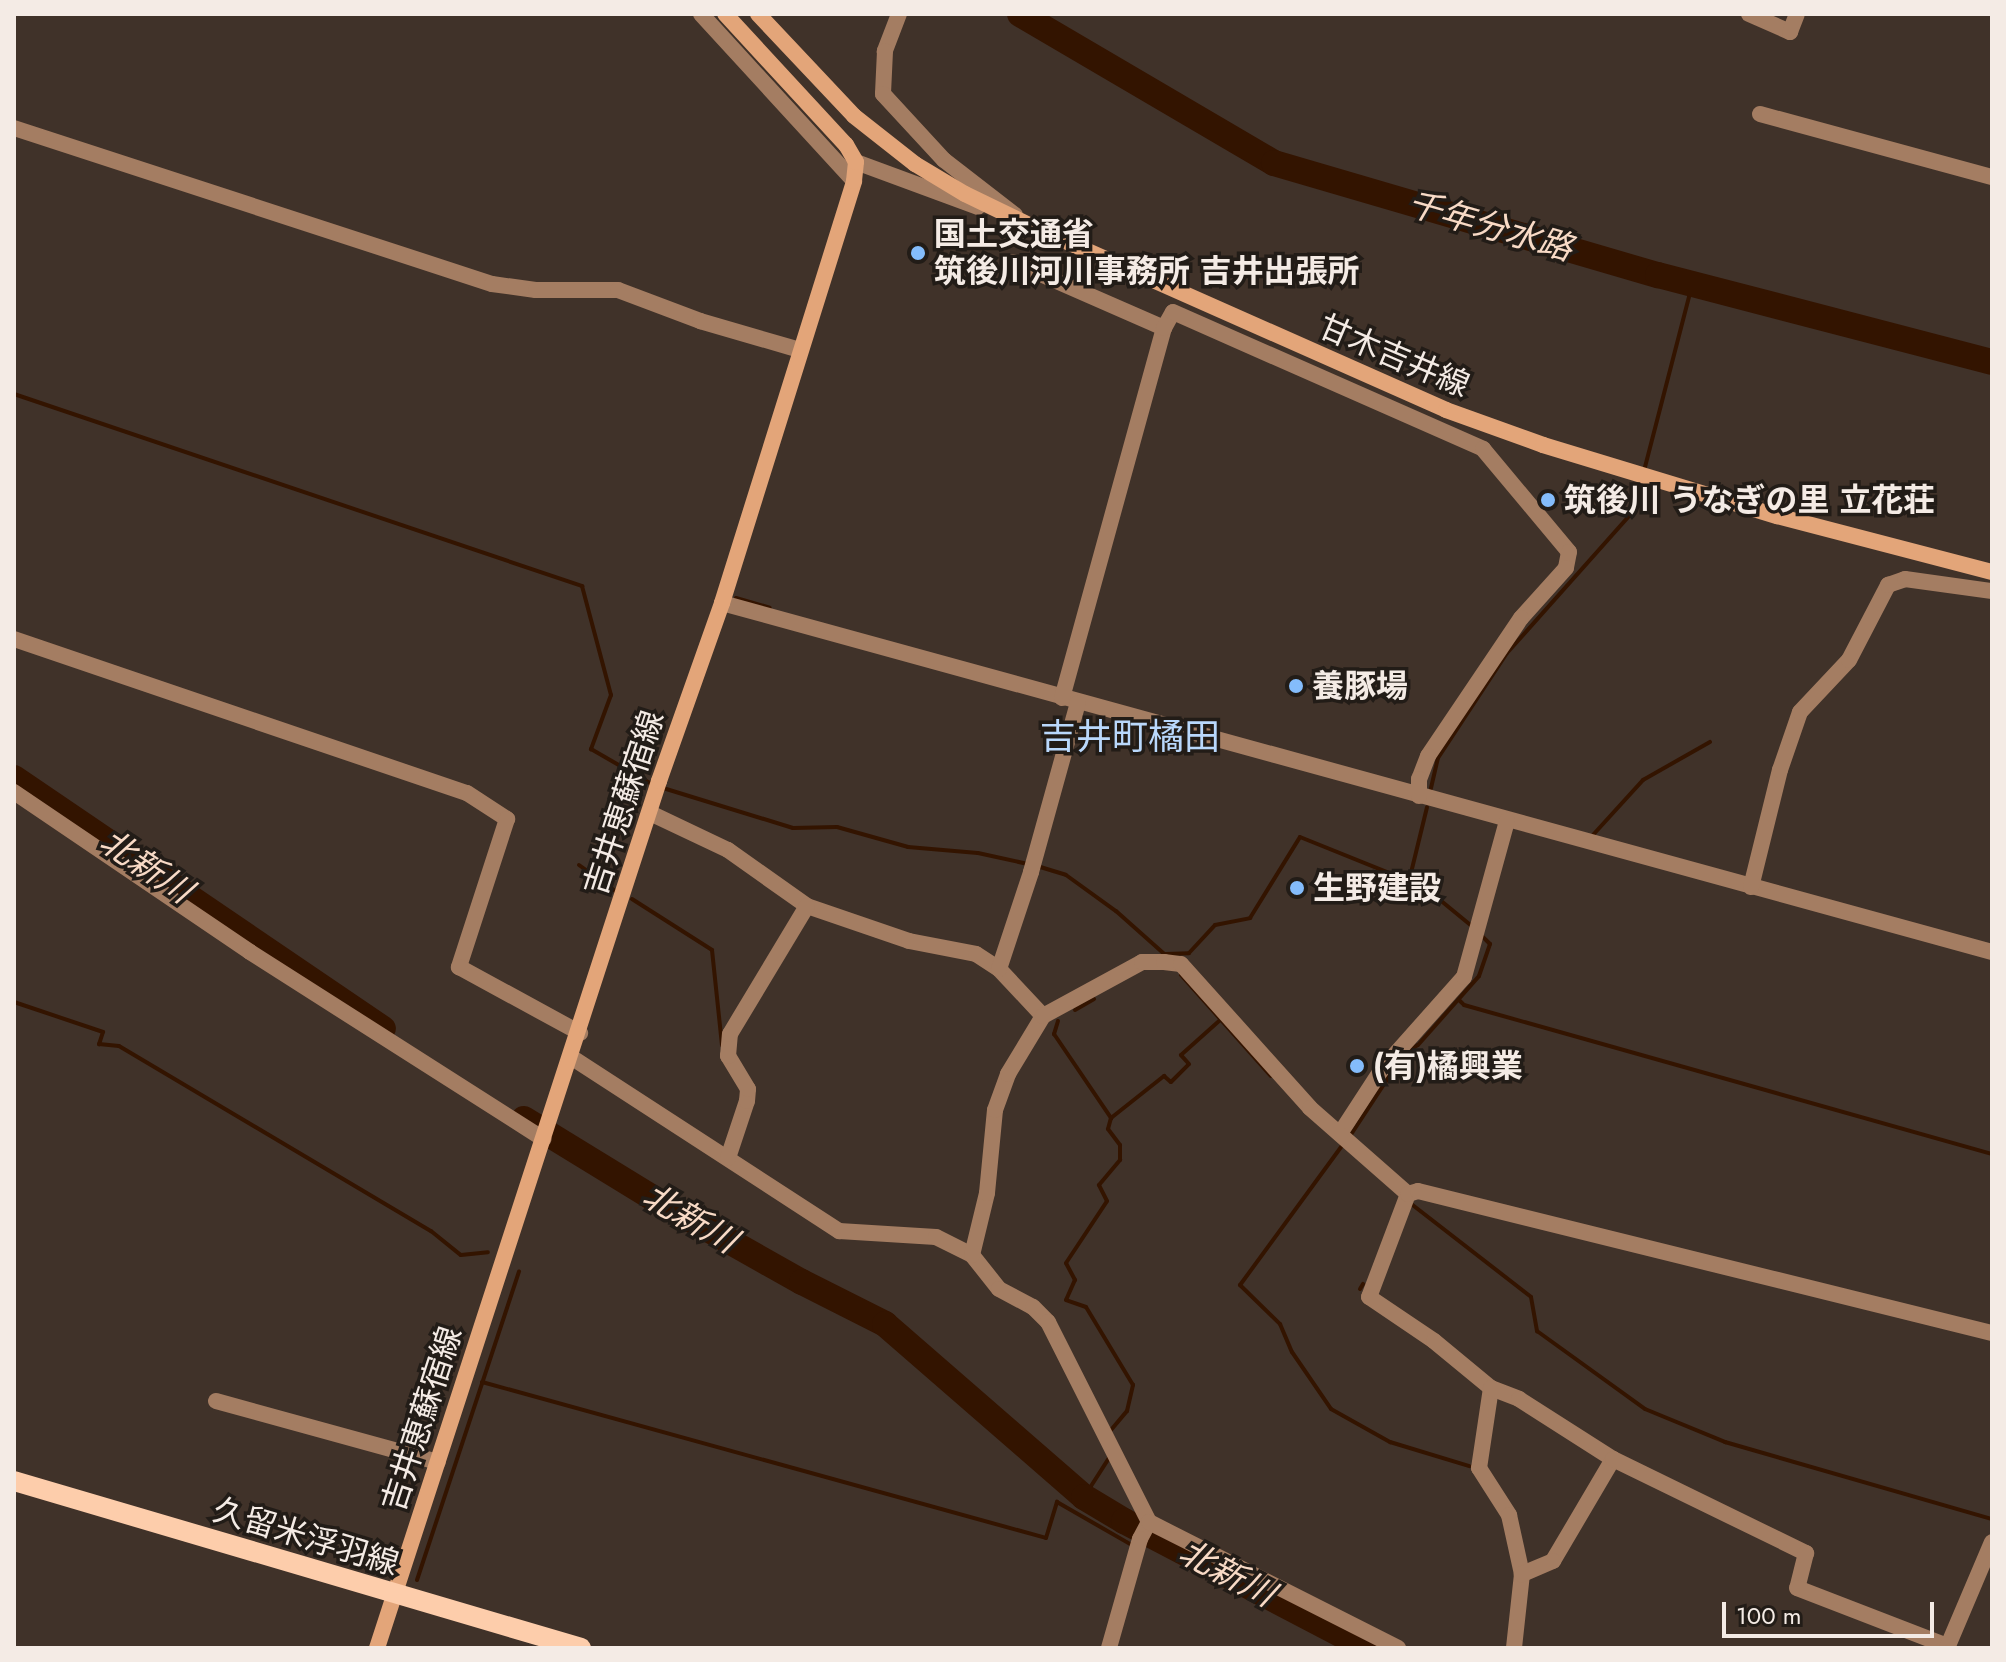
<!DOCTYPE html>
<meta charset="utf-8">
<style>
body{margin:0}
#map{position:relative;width:2006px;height:1662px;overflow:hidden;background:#403229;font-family:Jost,"Noto Sans JP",sans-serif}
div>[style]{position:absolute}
.stream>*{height:4px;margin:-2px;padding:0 2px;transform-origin:2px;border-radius:2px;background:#331400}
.river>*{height:26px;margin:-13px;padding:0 13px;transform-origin:13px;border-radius:13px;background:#331400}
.street>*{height:16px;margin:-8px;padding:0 8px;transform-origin:8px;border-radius:8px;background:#a47d62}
.secondary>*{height:16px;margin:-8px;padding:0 8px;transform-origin:8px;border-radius:8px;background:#e3a579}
.primary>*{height:20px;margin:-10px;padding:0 10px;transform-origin:10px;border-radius:10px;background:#fdcdab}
.dots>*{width:22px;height:22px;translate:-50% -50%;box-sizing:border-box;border:4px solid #221c17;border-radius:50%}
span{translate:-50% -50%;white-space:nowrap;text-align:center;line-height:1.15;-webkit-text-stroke:7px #221c17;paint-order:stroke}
.poi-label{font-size:32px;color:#f4ebe5;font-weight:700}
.left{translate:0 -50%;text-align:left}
.street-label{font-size:32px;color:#f4ebe5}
.water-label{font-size:34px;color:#f8dac6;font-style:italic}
.quarter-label{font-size:36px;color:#b9d8fc}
.frame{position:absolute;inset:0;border:16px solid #f4ebe5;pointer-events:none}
.scale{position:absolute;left:1722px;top:1602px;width:212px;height:36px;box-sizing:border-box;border:4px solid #f4ebe5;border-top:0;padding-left:10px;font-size:24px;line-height:28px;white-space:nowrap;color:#f4ebe5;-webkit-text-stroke:6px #221c17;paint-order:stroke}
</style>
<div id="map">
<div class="stream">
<div style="left:14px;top:394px;width:600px;rotate:18.68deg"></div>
<div style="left:582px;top:586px;width:113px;rotate:75.1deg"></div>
<div style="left:611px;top:695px;width:58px;rotate:110.3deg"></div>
<div style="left:591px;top:749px;width:74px;rotate:30deg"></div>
<div style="left:1645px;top:467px;width:188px;rotate:-75.5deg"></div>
<div style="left:736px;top:598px;width:35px;rotate:16deg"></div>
<div style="left:663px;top:788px;width:136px;rotate:17.1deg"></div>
<div style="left:793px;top:828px;width:44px;rotate:-1.3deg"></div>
<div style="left:837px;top:827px;width:74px;rotate:15.7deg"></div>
<div style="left:908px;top:847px;width:70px;rotate:4.9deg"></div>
<div style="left:978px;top:853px;width:51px;rotate:12.4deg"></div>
<div style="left:1431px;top:788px;width:31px;rotate:-77deg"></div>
<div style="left:1438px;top:758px;width:126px;rotate:-56.7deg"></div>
<div style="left:1507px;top:653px;width:195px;rotate:-48.3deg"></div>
<div style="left:1592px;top:836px;width:76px;rotate:-47.7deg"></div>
<div style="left:1643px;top:780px;width:77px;rotate:-29.6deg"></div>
<div style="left:579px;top:865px;width:44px;rotate:35.8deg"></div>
<div style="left:1037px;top:866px;width:30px;rotate:17deg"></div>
<div style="left:1066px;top:875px;width:62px;rotate:35.8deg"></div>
<div style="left:1116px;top:911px;width:71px;rotate:41.6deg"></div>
<div style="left:1409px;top:881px;width:76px;rotate:-76.3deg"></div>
<div style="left:632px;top:899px;width:95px;rotate:32.5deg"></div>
<div style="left:712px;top:950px;width:96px;rotate:84deg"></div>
<div style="left:1166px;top:954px;width:23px;rotate:-2deg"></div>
<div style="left:1189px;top:953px;width:38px;rotate:-47deg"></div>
<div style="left:1215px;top:925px;width:36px;rotate:-11deg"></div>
<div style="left:1250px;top:918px;width:95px;rotate:-58.3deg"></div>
<div style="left:1300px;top:837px;width:118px;rotate:22deg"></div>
<div style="left:1409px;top:881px;width:29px;rotate:29deg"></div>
<div style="left:1434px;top:895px;width:52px;rotate:39.5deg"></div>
<div style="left:1181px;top:975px;width:135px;rotate:48.3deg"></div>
<div style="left:1459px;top:1000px;width:7px;rotate:45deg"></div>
<div style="left:1464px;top:1005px;width:549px;rotate:15.76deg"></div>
<div style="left:14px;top:1002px;width:94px;rotate:18.6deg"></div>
<div style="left:103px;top:1032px;width:13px;rotate:108deg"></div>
<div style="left:99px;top:1044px;width:20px;rotate:6deg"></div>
<div style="left:119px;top:1046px;width:363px;rotate:30.7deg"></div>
<div style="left:431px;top:1231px;width:38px;rotate:39deg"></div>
<div style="left:461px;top:1255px;width:27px;rotate:-6deg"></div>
<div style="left:1075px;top:1010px;width:22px;rotate:-30deg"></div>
<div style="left:1058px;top:1021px;width:14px;rotate:107deg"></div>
<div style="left:1054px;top:1034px;width:102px;rotate:55.8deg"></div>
<div style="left:1405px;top:1053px;width:15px;rotate:-32deg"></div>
<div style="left:1418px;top:1045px;width:92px;rotate:-48.5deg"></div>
<div style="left:1479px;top:976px;width:34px;rotate:-71deg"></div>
<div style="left:1490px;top:944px;width:14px;rotate:-135deg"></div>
<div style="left:1350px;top:1136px;width:91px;rotate:-56.7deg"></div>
<div style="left:1344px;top:1143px;width:176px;rotate:126.2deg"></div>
<div style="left:1240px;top:1285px;width:56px;rotate:44.3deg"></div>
<div style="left:1280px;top:1324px;width:30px;rotate:67deg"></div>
<div style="left:1292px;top:1352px;width:69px;rotate:55.6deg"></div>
<div style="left:1331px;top:1409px;width:68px;rotate:29.2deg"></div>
<div style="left:1390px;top:1442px;width:83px;rotate:16.9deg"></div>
<div style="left:1410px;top:1203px;width:153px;rotate:37.8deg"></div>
<div style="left:1531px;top:1297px;width:35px;rotate:80deg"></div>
<div style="left:1537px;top:1331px;width:133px;rotate:35.8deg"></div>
<div style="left:1645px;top:1409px;width:87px;rotate:22.4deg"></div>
<div style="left:1725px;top:1442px;width:278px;rotate:16.1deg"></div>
<div style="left:1360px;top:1289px;width:6px;rotate:-59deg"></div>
<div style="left:482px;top:1382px;width:585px;rotate:15.46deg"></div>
<div style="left:1046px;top:1538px;width:38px;rotate:-73deg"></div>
<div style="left:1057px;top:1502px;width:84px;rotate:29.9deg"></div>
<div style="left:1111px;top:1430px;width:25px;rotate:-50deg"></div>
<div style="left:1127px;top:1411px;width:27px;rotate:-77deg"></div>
<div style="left:1133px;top:1385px;width:91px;rotate:-121.1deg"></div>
<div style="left:1086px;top:1307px;width:21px;rotate:-161deg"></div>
<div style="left:1066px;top:1300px;width:22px;rotate:-66deg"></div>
<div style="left:1075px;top:1280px;width:19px;rotate:-118deg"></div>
<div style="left:1066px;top:1263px;width:74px;rotate:-56.5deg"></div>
<div style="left:1107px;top:1201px;width:18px;rotate:-117deg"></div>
<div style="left:1099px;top:1185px;width:33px;rotate:-50deg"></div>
<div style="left:1120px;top:1160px;width:15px;rotate:-90deg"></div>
<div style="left:1120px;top:1145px;width:20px;rotate:-127deg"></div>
<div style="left:1108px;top:1129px;width:11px;rotate:-75deg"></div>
<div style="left:1111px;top:1118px;width:68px;rotate:-38.4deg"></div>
<div style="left:1164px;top:1076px;width:9px;rotate:41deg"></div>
<div style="left:1171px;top:1082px;width:25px;rotate:-45deg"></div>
<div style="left:1189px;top:1064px;width:12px;rotate:-132deg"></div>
<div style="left:1181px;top:1055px;width:51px;rotate:-41.8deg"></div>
<div style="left:1084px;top:1497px;width:50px;rotate:-57.3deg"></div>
<div style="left:1136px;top:1529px;width:1px;rotate:-90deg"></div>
<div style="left:417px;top:1580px;width:325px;rotate:-71.7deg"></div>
</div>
<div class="river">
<div style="left:1020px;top:14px;width:294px;rotate:30.4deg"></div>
<div style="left:1274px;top:163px;width:400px;rotate:16.3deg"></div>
<div style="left:1658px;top:275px;width:345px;rotate:14.6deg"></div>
<div style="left:14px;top:778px;width:446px;rotate:34.2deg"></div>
<div style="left:524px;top:1119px;width:157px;rotate:31.5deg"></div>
<div style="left:658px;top:1201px;width:165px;rotate:29.4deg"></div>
<div style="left:802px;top:1282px;width:93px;rotate:26.8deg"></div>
<div style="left:885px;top:1324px;width:264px;rotate:41deg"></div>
<div style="left:1084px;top:1497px;width:47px;rotate:31deg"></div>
<div style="left:1124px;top:1521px;width:274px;rotate:27.6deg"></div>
</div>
<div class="street">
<div style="left:701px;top:14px;width:226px;rotate:47.5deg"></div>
<div style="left:899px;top:14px;width:40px;rotate:111deg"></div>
<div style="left:885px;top:51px;width:43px;rotate:92.7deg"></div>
<div style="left:883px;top:94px;width:90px;rotate:47.3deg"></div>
<div style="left:944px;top:160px;width:90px;rotate:37.8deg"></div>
<div style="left:1749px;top:14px;width:45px;rotate:23.7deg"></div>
<div style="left:1790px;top:32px;width:19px;rotate:-69deg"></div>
<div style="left:1760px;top:114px;width:240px;rotate:15.2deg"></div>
<div style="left:14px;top:128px;width:503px;rotate:18.07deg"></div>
<div style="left:492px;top:284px;width:44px;rotate:7.8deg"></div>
<div style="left:536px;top:290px;width:82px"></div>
<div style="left:618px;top:290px;width:88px;rotate:20.7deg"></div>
<div style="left:700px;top:321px;width:104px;rotate:16.2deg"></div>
<div style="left:856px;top:162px;width:130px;rotate:20.2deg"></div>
<div style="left:1013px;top:262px;width:165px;rotate:23.6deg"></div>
<div style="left:722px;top:603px;width:1317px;rotate:15.37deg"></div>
<div style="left:14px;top:639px;width:478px;rotate:18.8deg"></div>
<div style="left:467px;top:793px;width:48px;rotate:33deg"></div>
<div style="left:507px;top:819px;width:156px;rotate:108deg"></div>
<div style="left:459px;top:967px;width:138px;rotate:28.6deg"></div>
<div style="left:1062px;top:698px;width:384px;rotate:-74.6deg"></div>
<div style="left:1164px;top:328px;width:18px;rotate:-61deg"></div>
<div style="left:1173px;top:312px;width:339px;rotate:23.8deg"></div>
<div style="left:1483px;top:449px;width:134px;rotate:50.1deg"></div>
<div style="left:1569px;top:552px;width:16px;rotate:101deg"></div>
<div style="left:1566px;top:568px;width:67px;rotate:132deg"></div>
<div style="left:1521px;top:618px;width:166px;rotate:124deg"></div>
<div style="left:1428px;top:756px;width:25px;rotate:111deg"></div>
<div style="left:1419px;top:779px;width:17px;rotate:90deg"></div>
<div style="left:14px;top:792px;width:285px;rotate:34.1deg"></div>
<div style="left:250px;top:952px;width:348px;rotate:32.5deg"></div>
<div style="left:650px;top:813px;width:86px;rotate:25.4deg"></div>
<div style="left:728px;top:850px;width:97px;rotate:35.3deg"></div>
<div style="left:807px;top:906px;width:108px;rotate:18.9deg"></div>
<div style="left:909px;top:941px;width:68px;rotate:11deg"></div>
<div style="left:976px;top:954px;width:27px;rotate:33deg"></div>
<div style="left:999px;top:969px;width:64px;rotate:46.9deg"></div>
<div style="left:1751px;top:887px;width:121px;rotate:-76.1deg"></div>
<div style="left:1780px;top:770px;width:61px;rotate:-71deg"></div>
<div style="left:1800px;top:712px;width:71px;rotate:-46.7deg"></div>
<div style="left:1849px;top:660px;width:85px;rotate:-62.5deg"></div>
<div style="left:1888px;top:585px;width:18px;rotate:-19deg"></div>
<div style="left:1905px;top:579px;width:88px;rotate:7.9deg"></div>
<div style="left:999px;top:969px;width:102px;rotate:-71.7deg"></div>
<div style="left:1031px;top:872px;width:175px;rotate:-74.5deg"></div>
<div style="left:571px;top:1057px;width:320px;rotate:33deg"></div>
<div style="left:839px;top:1231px;width:97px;rotate:3.5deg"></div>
<div style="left:936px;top:1237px;width:40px;rotate:26.6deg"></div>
<div style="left:972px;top:1255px;width:43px;rotate:51.5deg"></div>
<div style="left:999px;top:1289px;width:38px;rotate:28deg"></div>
<div style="left:1033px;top:1307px;width:21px;rotate:45deg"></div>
<div style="left:1048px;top:1322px;width:224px;rotate:63.2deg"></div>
<div style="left:1149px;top:1522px;width:19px;rotate:118deg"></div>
<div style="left:1140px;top:1539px;width:113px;rotate:105.9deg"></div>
<div style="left:1341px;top:1132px;width:75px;rotate:-56.9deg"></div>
<div style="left:1382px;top:1069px;width:123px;rotate:-48.3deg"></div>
<div style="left:1464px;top:977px;width:162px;rotate:-74.6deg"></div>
<div style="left:728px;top:1158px;width:60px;rotate:-71.6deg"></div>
<div style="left:747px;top:1101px;width:12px;rotate:-85deg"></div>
<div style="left:748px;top:1089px;width:39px;rotate:-121deg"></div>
<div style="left:728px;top:1056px;width:22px;rotate:-85deg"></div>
<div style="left:730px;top:1034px;width:149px;rotate:-59deg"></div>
<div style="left:1408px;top:1194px;width:110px;rotate:110.7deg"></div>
<div style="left:1369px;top:1297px;width:78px;rotate:34.1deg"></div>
<div style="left:1434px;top:1341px;width:74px;rotate:39.5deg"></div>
<div style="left:1491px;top:1388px;width:81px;rotate:98.5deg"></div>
<div style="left:1479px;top:1468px;width:56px;rotate:57.4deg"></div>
<div style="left:1509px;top:1515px;width:60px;rotate:77.6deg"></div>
<div style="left:1522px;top:1574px;width:74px;rotate:96.2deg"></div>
<div style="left:972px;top:1255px;width:64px;rotate:-76.4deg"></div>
<div style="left:987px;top:1193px;width:83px;rotate:-84.5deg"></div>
<div style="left:995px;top:1110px;width:38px;rotate:-70deg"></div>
<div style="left:1008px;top:1074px;width:68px;rotate:-58.9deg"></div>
<div style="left:1043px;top:1016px;width:113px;rotate:-28.6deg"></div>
<div style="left:1142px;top:962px;width:22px"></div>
<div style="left:1164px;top:962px;width:17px;rotate:7deg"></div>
<div style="left:1181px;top:964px;width:193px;rotate:48.1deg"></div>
<div style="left:1310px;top:1108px;width:130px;rotate:41.3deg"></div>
<div style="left:1408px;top:1194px;width:10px;rotate:-17deg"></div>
<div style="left:1418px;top:1191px;width:591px;rotate:13.9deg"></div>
<div style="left:1491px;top:1388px;width:30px;rotate:21deg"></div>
<div style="left:1519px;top:1399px;width:112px;rotate:32.6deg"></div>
<div style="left:1613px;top:1459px;width:118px;rotate:120.5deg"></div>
<div style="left:1553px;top:1561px;width:34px;rotate:157deg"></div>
<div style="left:216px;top:1401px;width:230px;rotate:15.4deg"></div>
<div style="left:1613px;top:1459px;width:215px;rotate:26deg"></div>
<div style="left:1806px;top:1553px;width:36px;rotate:104deg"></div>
<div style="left:1797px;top:1588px;width:161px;rotate:21.1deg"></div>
<div style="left:1149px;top:1522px;width:279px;rotate:26.8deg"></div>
<div style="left:1947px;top:1648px;width:115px;rotate:-67deg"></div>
</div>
<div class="secondary">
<div style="left:758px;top:14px;width:140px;rotate:46.7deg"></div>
<div style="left:854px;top:116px;width:78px;rotate:38.2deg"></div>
<div style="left:915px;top:164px;width:58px;rotate:31deg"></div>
<div style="left:965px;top:194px;width:71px;rotate:25.8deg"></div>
<div style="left:1029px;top:225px;width:456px;rotate:23.9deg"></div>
<div style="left:1446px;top:410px;width:103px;rotate:19.8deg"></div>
<div style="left:1543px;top:445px;width:245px;rotate:16.9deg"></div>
<div style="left:1777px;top:516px;width:222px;rotate:14.6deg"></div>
<div style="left:377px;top:1648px;width:912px;rotate:-71.98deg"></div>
<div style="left:659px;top:781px;width:189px;rotate:-70.5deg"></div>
<div style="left:722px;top:603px;width:442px;rotate:-72.6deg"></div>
<div style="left:854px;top:181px;width:19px;rotate:-84deg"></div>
<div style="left:856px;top:162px;width:20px;rotate:-120deg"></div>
<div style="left:846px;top:145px;width:178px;rotate:-132.7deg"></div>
</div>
<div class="primary">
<div style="left:14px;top:1481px;width:591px;rotate:16.41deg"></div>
</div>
<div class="dots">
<div style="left:918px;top:253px;background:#84bcfb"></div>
<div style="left:1548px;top:500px;background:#84bcfb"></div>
<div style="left:1296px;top:686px;background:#84bcfb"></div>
<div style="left:1297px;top:888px;background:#84bcfb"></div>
<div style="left:1357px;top:1066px;background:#84bcfb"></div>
</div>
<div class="poi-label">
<span class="left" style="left:934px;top:253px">国土交通省<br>筑後川河川事務所 吉井出張所</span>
<span class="left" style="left:1564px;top:500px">筑後川 うなぎの里 立花荘</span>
<span class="left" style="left:1312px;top:686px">養豚場</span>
<span class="left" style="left:1313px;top:888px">生野建設</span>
<span class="left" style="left:1373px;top:1066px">(有)橘興業</span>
</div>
<div class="street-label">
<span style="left:1394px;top:356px;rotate:23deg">甘木吉井線</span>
<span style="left:624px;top:803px;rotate:-72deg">吉井恵蘇宿線</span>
<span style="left:422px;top:1419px;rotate:-72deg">吉井恵蘇宿線</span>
<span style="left:306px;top:1537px;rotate:17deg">久留米浮羽線</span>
</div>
<div class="water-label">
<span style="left:1490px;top:226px;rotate:16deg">千年分水路</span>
<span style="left:146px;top:866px;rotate:34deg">北新川</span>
<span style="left:690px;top:1218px;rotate:30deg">北新川</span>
<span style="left:1227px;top:1573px;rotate:28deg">北新川</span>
</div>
<div class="quarter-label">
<span style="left:1130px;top:737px">吉井町橘田</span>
</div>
<div class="frame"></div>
<div class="scale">100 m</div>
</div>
